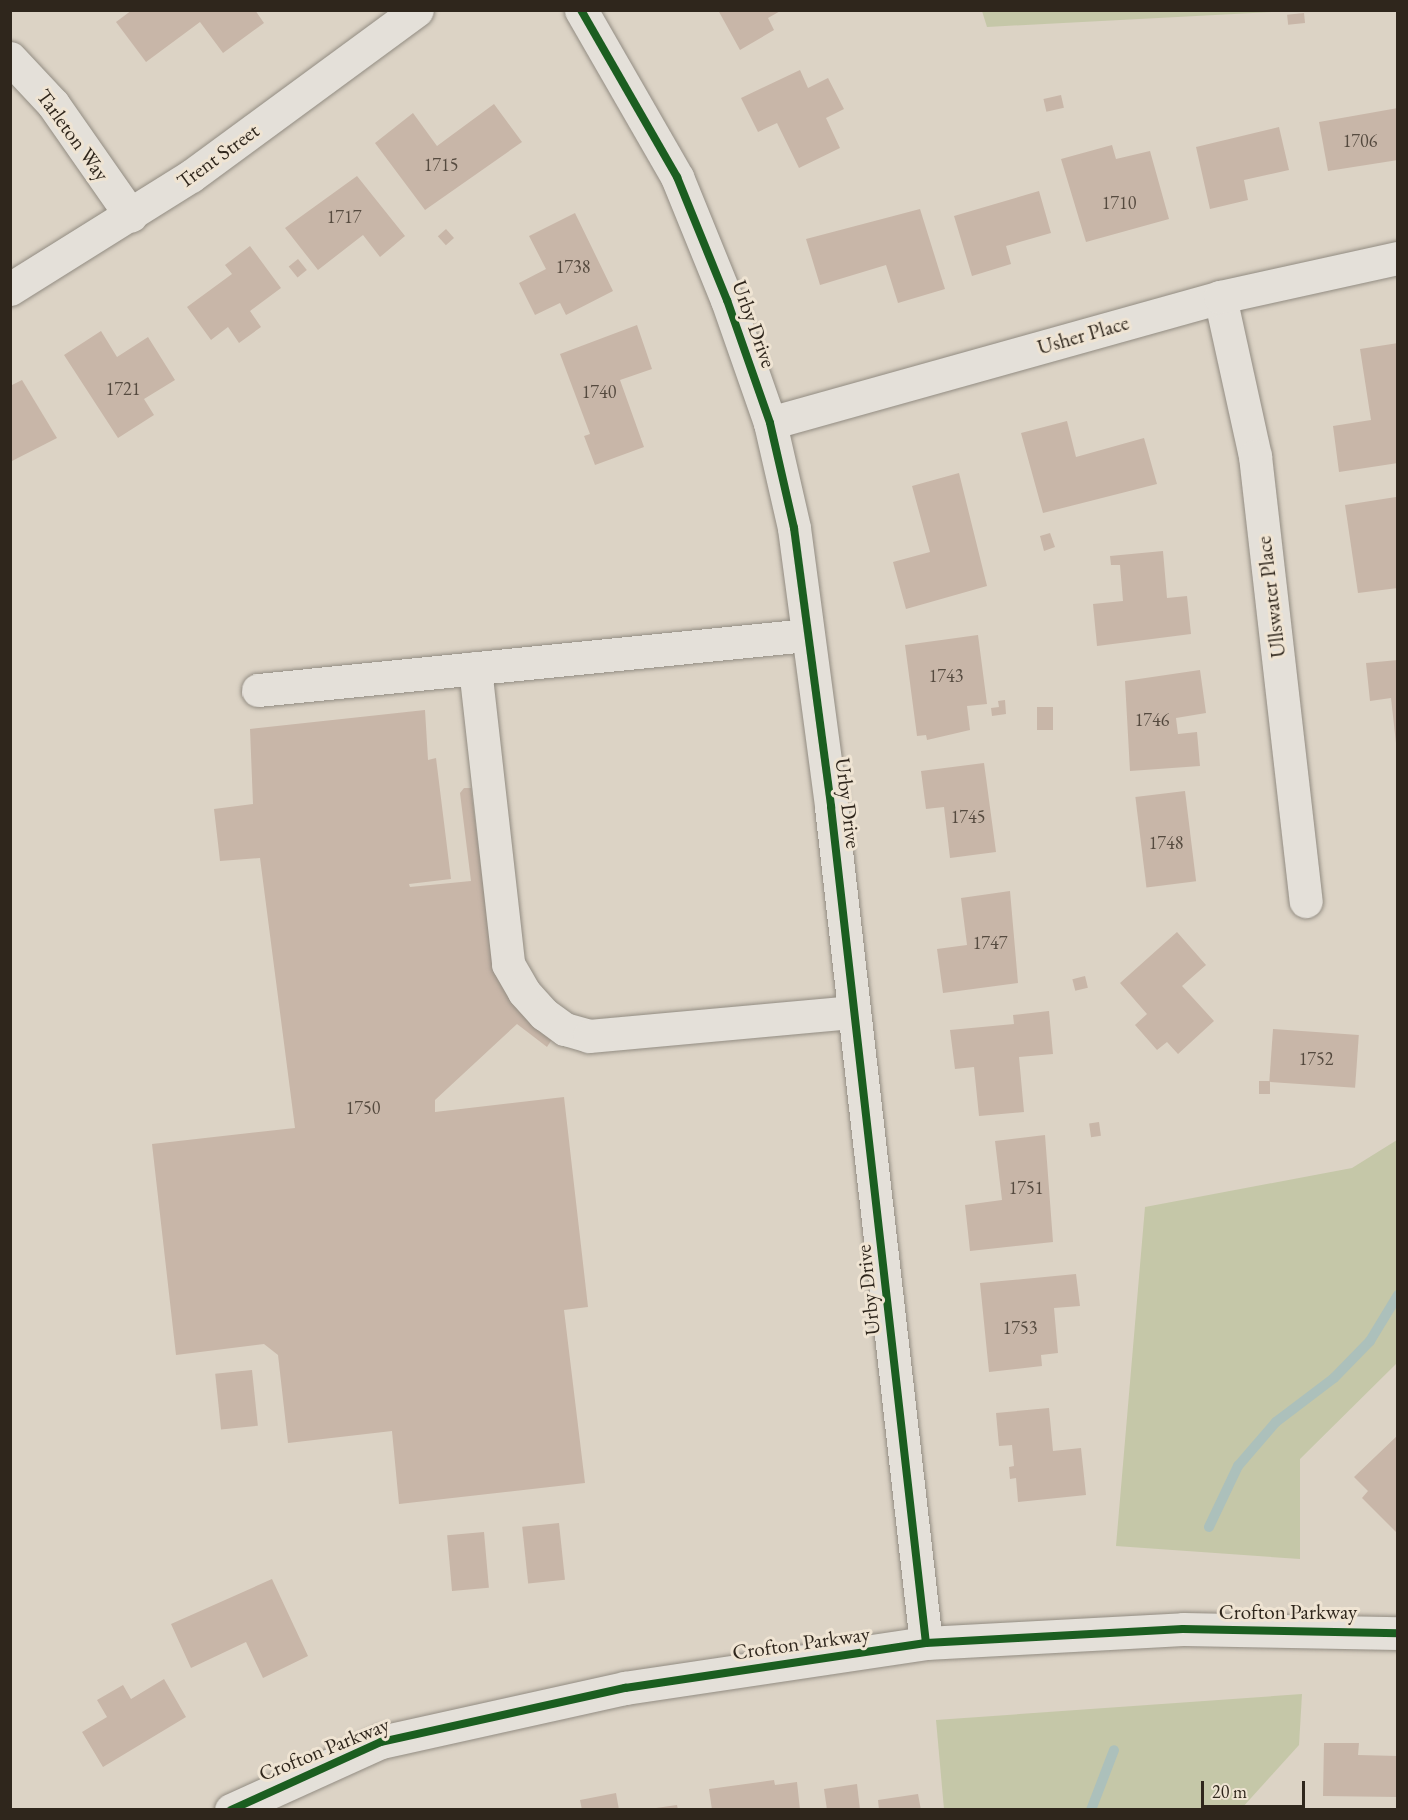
<!DOCTYPE html>
<style>
body{margin:0}
#map{position:relative;width:1408px;height:1820px;overflow:hidden;background:#dcd3c5;font-family:"EB Garamond",serif}
div>[style]{position:absolute}
.green>*{inset:0;background:#c5c7a8}
.stream>*{height:10px;margin:-5px;padding:0 5px;transform-origin:5px;border-radius:5px;background:#acc0bb}
.building>*{inset:0;background:#c8b6a8;transform-origin:0 0}
.roads{filter:drop-shadow(0 0 2px #928c82) drop-shadow(0 0 2px #928c82)}
.minor>*{height:33px;margin:-16.5px;padding:0 16.5px;transform-origin:16.5px;border-radius:16.5px;background:#e4e0d9}
.cycleway>*{height:8px;margin:-4px;padding:0 4px;transform-origin:4px;border-radius:4px;background:#1b5e20}
span{translate:-50% -50%;white-space:nowrap;text-align:center;line-height:1.15;-webkit-text-stroke:6px #efe4d3;paint-order:stroke}
.number-label{font-size:18px;color:#554a3f}
.number-label span{-webkit-text-stroke-width:0}
.street-label{font-size:21px;color:#2f261c}
.frame{position:absolute;inset:0;border:12px solid #2f261c;pointer-events:none}
.scale{position:absolute;left:1201px;top:1781px;width:104px;height:27px;box-sizing:border-box;border:3px solid #2f261c;border-top:0;padding-left:8px;font-size:18px;line-height:21px;white-space:nowrap;color:#2f261c;-webkit-text-stroke:4px #efe4d3;paint-order:stroke}
</style>
<div id="map">
<div class="green">
<div style="clip-path:polygon(982px 11px,982px 10px,1291px 11px,987px 27px)"></div>
<div style="clip-path:polygon(1397px 1140px,1397px 1363px,1300px 1459px,1300px 1559px,1116px 1546px,1145px 1207px,1352px 1168px)"></div>
<div style="clip-path:polygon(1302px 1694px,1299px 1745px,1241px 1809px,944px 1809px,936px 1720px)"></div>
</div>
<div class="stream">
<div style="left:1209px;top:1527px;width:68px;rotate:-64.6deg"></div>
<div style="left:1238px;top:1466px;width:58px;rotate:-49.2deg"></div>
<div style="left:1276px;top:1422px;width:73px;rotate:-37.2deg"></div>
<div style="left:1334px;top:1378px;width:52px;rotate:-45.8deg"></div>
<div style="left:1370px;top:1341px;width:54px;rotate:-58.7deg"></div>
<div style="left:1091px;top:1810px;width:64px;rotate:-69deg"></div>
</div>
<div class="building">
<div style="clip-path:polygon(132px 10px,255px 10px,264px 23px,223px 53px,200px 22px,146px 62px,116px 22px)"></div>
<div style="clip-path:polygon(718px 10px,782px 10px,768px 18px,774px 30px,740px 50px)"></div>
<div style="left:1304px;top:13px;width:10px;height:17px;rotate:84deg"></div>
<div style="clip-path:polygon(800px 70px,808px 88px,828px 78px,844px 109px,826px 118px,840px 148px,799px 168px,777px 123px,758px 132px,741px 98px)"></div>
<div style="left:1061px;top:95px;width:13px;height:18px;rotate:77deg"></div>
<div style="clip-path:polygon(494px 104px,522px 142px,425px 210px,375px 143px,413px 113px,437px 146px)"></div>
<div style="clip-path:polygon(1398px 108px,1398px 160px,1328px 171px,1319px 122px)"></div>
<div style="clip-path:polygon(1279px 127px,1289px 170px,1244px 180px,1248px 200px,1210px 209px,1196px 147px)"></div>
<div style="clip-path:polygon(1112px 145px,1116px 159px,1150px 151px,1169px 219px,1086px 242px,1061px 159px)"></div>
<div style="clip-path:polygon(357px 176px,405px 236px,380px 257px,363px 235px,318px 270px,285px 228px)"></div>
<div style="clip-path:polygon(1039px 191px,1051px 233px,1006px 246px,1011px 264px,972px 276px,954px 216px)"></div>
<div style="clip-path:polygon(920px 209px,945px 289px,898px 303px,886px 265px,820px 285px,806px 239px)"></div>
<div style="clip-path:polygon(575px 213px,613px 291px,566px 315px,560px 303px,535px 315px,519px 283px,546px 269px,529px 236px)"></div>
<div style="left:446px;top:229px;width:12px;height:11px;rotate:48deg"></div>
<div style="clip-path:polygon(250px 246px,281px 288px,250px 311px,261px 327px,239px 343px,228px 327px,211px 340px,187px 307px,232px 274px,225px 265px)"></div>
<div style="left:298px;top:259px;width:14px;height:12px;rotate:51deg"></div>
<div style="clip-path:polygon(637px 325px,652px 369px,620px 380px,644px 447px,595px 465px,584px 436px,590px 434px,560px 354px)"></div>
<div style="clip-path:polygon(101px 331px,117px 357px,148px 337px,175px 380px,144px 399px,154px 415px,118px 438px,64px 355px)"></div>
<div style="clip-path:polygon(1398px 343px,1398px 463px,1339px 472px,1333px 426px,1371px 420px,1360px 349px)"></div>
<div style="clip-path:polygon(22px 380px,57px 438px,10px 462px,10px 386px)"></div>
<div style="clip-path:polygon(1067px 421px,1076px 457px,1144px 438px,1157px 484px,1043px 513px,1021px 433px)"></div>
<div style="clip-path:polygon(959px 473px,987px 586px,906px 609px,893px 562px,930px 552px,912px 486px)"></div>
<div style="clip-path:polygon(1396px 497px,1398px 588px,1358px 593px,1345px 505px)"></div>
<div style="clip-path:polygon(1050px 533px,1055px 547px,1044px 551px,1040px 536px)"></div>
<div style="clip-path:polygon(1163px 551px,1167px 598px,1187px 596px,1191px 634px,1097px 646px,1093px 604px,1123px 601px,1120px 565px,1111px 565px,1110px 556px)"></div>
<div style="clip-path:polygon(978px 635px,987px 704px,967px 706px,970px 730px,927px 740px,926px 735px,917px 736px,905px 645px)"></div>
<div style="clip-path:polygon(1398px 660px,1398px 743px,1396px 743px,1391px 698px,1370px 701px,1366px 663px)"></div>
<div style="clip-path:polygon(1200px 670px,1206px 713px,1176px 718px,1178px 734px,1197px 732px,1200px 766px,1130px 771px,1125px 681px)"></div>
<div style="clip-path:polygon(1005px 700px,1006px 714px,992px 716px,991px 708px,999px 707px,998px 701px)"></div>
<div style="left:1037px;top:707px;width:16px;height:23px"></div>
<div style="clip-path:polygon(425px 710px,428px 760px,436px 758px,451px 879px,409px 884px,410px 887px,471px 881px,460px 793px,464px 788px,471px 788px,486px 907px,554px 1036px,547px 1047px,517px 1024px,435px 1100px,435px 1112px,564px 1097px,588px 1307px,564px 1310px,585px 1483px,399px 1504px,392px 1431px,288px 1443px,278px 1355px,264px 1344px,176px 1355px,152px 1144px,295px 1128px,260px 858px,220px 861px,219px 852px,214px 809px,253px 804px,250px 729px)"></div>
<div style="clip-path:polygon(984px 763px,996px 852px,950px 858px,944px 807px,926px 809px,921px 771px)"></div>
<div style="left:1185px;top:791px;width:91px;height:50px;rotate:83deg"></div>
<div style="clip-path:polygon(1010px 891px,1018px 983px,943px 993px,937px 949px,967px 945px,961px 898px)"></div>
<div style="clip-path:polygon(1177px 932px,1206px 965px,1182px 986px,1214px 1021px,1178px 1054px,1167px 1042px,1157px 1050px,1135px 1025px,1147px 1014px,1120px 983px)"></div>
<div style="left:1085px;top:976px;width:12px;height:13px;rotate:76deg"></div>
<div style="clip-path:polygon(1049px 1011px,1053px 1054px,1019px 1057px,1024px 1112px,979px 1116px,974px 1067px,955px 1069px,950px 1030px,1014px 1024px,1013px 1015px)"></div>
<div style="left:1273px;top:1029px;width:86px;height:53px;rotate:4deg"></div>
<div style="left:1259px;top:1081px;width:11px;height:13px"></div>
<div style="left:1099px;top:1122px;width:14px;height:10px;rotate:82deg"></div>
<div style="clip-path:polygon(1045px 1135px,1053px 1242px,970px 1251px,965px 1205px,1002px 1200px,995px 1141px)"></div>
<div style="clip-path:polygon(1076px 1274px,1080px 1306px,1054px 1308px,1058px 1353px,1041px 1355px,1042px 1366px,989px 1372px,980px 1283px)"></div>
<div style="left:252px;top:1370px;width:56px;height:37px;rotate:84deg"></div>
<div style="clip-path:polygon(1049px 1408px,1053px 1451px,1081px 1448px,1086px 1495px,1018px 1502px,1016px 1478px,1010px 1479px,1009px 1467px,1014px 1466px,1012px 1445px,999px 1446px,996px 1413px)"></div>
<div style="clip-path:polygon(1398px 1435px,1398px 1530px,1396px 1532px,1362px 1498px,1368px 1491px,1354px 1477px)"></div>
<div style="left:559px;top:1523px;width:57px;height:37px;rotate:84deg"></div>
<div style="left:484px;top:1532px;width:56px;height:37px;rotate:85deg"></div>
<div style="clip-path:polygon(272px 1579px,308px 1656px,263px 1678px,246px 1642px,191px 1668px,171px 1624px)"></div>
<div style="clip-path:polygon(164px 1679px,186px 1717px,103px 1767px,82px 1732px,107px 1717px,97px 1700px,123px 1685px,131px 1699px)"></div>
<div style="clip-path:polygon(1324px 1743px,1359px 1743px,1358px 1755px,1398px 1756px,1398px 1797px,1323px 1796px)"></div>
<div style="clip-path:polygon(774px 1780px,775px 1785px,797px 1782px,800px 1810px,712px 1810px,709px 1789px)"></div>
<div style="clip-path:polygon(857px 1784px,860px 1810px,827px 1810px,824px 1789px)"></div>
<div style="clip-path:polygon(616px 1793px,619px 1810px,582px 1810px,580px 1800px)"></div>
<div style="clip-path:polygon(918px 1794px,921px 1810px,879px 1810px,878px 1800px)"></div>
<div style="clip-path:polygon(677px 1805px,678px 1810px,656px 1810px,656px 1808px)"></div>
</div>
<div class="roads">
<div class="minor">
<div style="left:581px;top:10px;width:193px;rotate:60.1deg"></div>
<div style="left:677px;top:177px;width:133px;rotate:67.9deg"></div>
<div style="left:727px;top:300px;width:130px;rotate:70.7deg"></div>
<div style="left:770px;top:423px;width:108px;rotate:77.1deg"></div>
<div style="left:794px;top:528px;width:281px;rotate:82.4deg"></div>
<div style="left:831px;top:807px;width:841px;rotate:83.52deg"></div>
<div style="left:10px;top:58px;width:63px;rotate:46.9deg"></div>
<div style="left:53px;top:104px;width:136px;rotate:55.1deg"></div>
<div style="left:10px;top:289px;width:213px;rotate:-32deg"></div>
<div style="left:191px;top:176px;width:280px;rotate:-36.3deg"></div>
<div style="left:1220px;top:297px;width:163px;rotate:77.6deg"></div>
<div style="left:1255px;top:456px;width:448px;rotate:83.5deg"></div>
<div style="left:770px;top:423px;width:467px;rotate:-15.6deg"></div>
<div style="left:1220px;top:297px;width:182px;rotate:-12.4deg"></div>
<div style="left:475px;top:668px;width:298px;rotate:83.6deg"></div>
<div style="left:508px;top:964px;width:32px;rotate:60deg"></div>
<div style="left:524px;top:992px;width:30px;rotate:48deg"></div>
<div style="left:544px;top:1014px;width:26px;rotate:36deg"></div>
<div style="left:565px;top:1029px;width:25px;rotate:16deg"></div>
<div style="left:589px;top:1036px;width:266px;rotate:-5.2deg"></div>
<div style="left:258px;top:690px;width:552px;rotate:-5.72deg"></div>
<div style="left:231px;top:1810px;width:165px;rotate:-24.4deg"></div>
<div style="left:381px;top:1742px;width:250px;rotate:-12.5deg"></div>
<div style="left:625px;top:1688px;width:304px;rotate:-8.5deg"></div>
<div style="left:926px;top:1643px;width:257px;rotate:-3.1deg"></div>
<div style="left:1183px;top:1629px;width:215px;rotate:1.1deg"></div>
</div>
</div>
<div class="cycleway">
<div style="left:581px;top:10px;width:193px;rotate:60.1deg"></div>
<div style="left:677px;top:177px;width:133px;rotate:67.9deg"></div>
<div style="left:727px;top:300px;width:130px;rotate:70.7deg"></div>
<div style="left:770px;top:423px;width:108px;rotate:77.1deg"></div>
<div style="left:794px;top:528px;width:281px;rotate:82.4deg"></div>
<div style="left:831px;top:807px;width:841px;rotate:83.52deg"></div>
<div style="left:231px;top:1810px;width:165px;rotate:-24.4deg"></div>
<div style="left:381px;top:1742px;width:250px;rotate:-12.5deg"></div>
<div style="left:625px;top:1688px;width:304px;rotate:-8.5deg"></div>
<div style="left:926px;top:1643px;width:257px;rotate:-3.1deg"></div>
<div style="left:1183px;top:1629px;width:215px;rotate:1.1deg"></div>
</div>
<div class="number-label">
<span style="left:1360px;top:141px">1706</span>
<span style="left:441px;top:165px">1715</span>
<span style="left:1119px;top:203px">1710</span>
<span style="left:344px;top:217px">1717</span>
<span style="left:573px;top:267px">1738</span>
<span style="left:123px;top:389px">1721</span>
<span style="left:599px;top:392px">1740</span>
<span style="left:946px;top:676px">1743</span>
<span style="left:1152px;top:720px">1746</span>
<span style="left:968px;top:817px">1745</span>
<span style="left:1166px;top:843px">1748</span>
<span style="left:990px;top:943px">1747</span>
<span style="left:1316px;top:1059px">1752</span>
<span style="left:363px;top:1108px">1750</span>
<span style="left:1026px;top:1188px">1751</span>
<span style="left:1020px;top:1328px">1753</span>
</div>
<div class="street-label">
<span style="left:73px;top:135px;rotate:54deg">Tarleton Way</span>
<span style="left:218px;top:156px;rotate:-36deg">Trent Street</span>
<span style="left:754px;top:324px;rotate:70deg">Urby Drive</span>
<span style="left:1083px;top:335px;rotate:-16deg">Usher Place</span>
<span style="left:1271px;top:597px;rotate:-97deg">Ullswater Place</span>
<span style="left:848px;top:803px;rotate:83deg">Urby Drive</span>
<span style="left:868px;top:1290px;rotate:-96deg">Urby Drive</span>
<span style="left:1288px;top:1612px">Crofton Parkway</span>
<span style="left:801px;top:1643px;rotate:-8deg">Crofton Parkway</span>
<span style="left:324px;top:1749px;rotate:-22deg">Crofton Parkway</span>
</div>
<div class="frame"></div>
<div class="scale">20 m</div>
</div>
